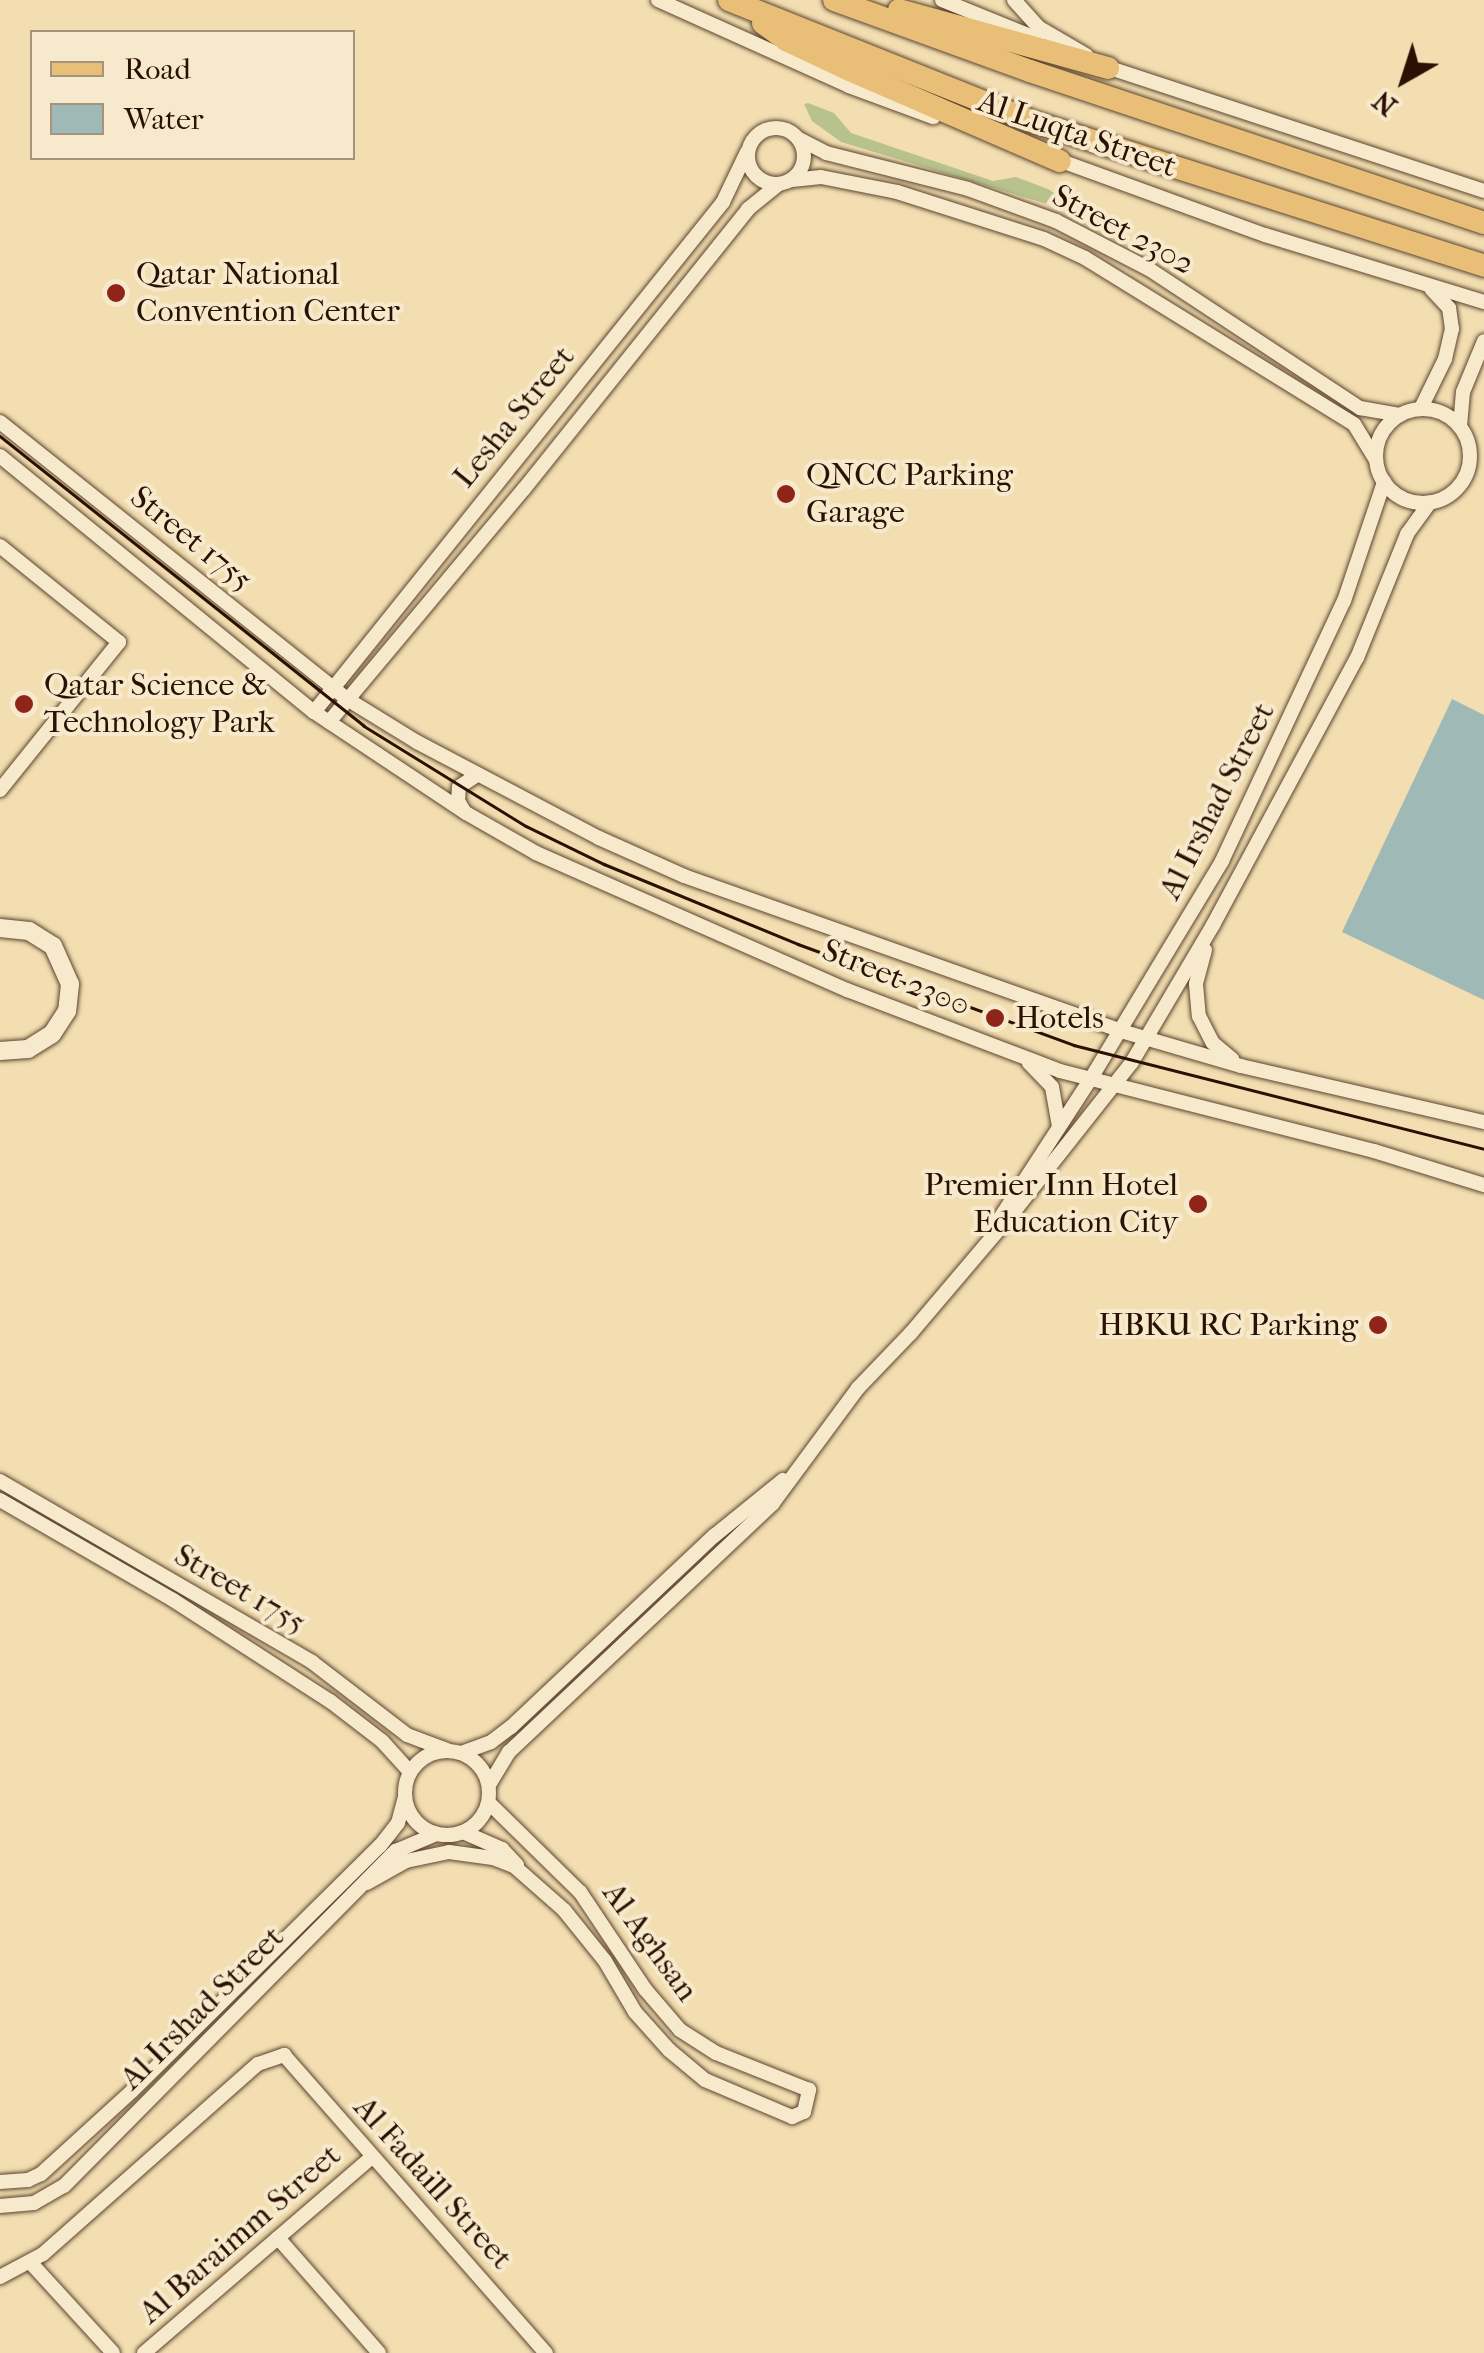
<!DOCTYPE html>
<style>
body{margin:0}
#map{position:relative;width:1484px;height:2353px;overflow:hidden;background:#f2deb1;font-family:"IM FELL French Canon",serif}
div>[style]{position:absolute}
.green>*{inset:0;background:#b8c28d}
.water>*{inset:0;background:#9fbab6}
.roads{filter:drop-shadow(0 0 2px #5d442e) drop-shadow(0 0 2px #5d442e)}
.minor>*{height:14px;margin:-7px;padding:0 7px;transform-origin:7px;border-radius:7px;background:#f7eacc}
.minor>.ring{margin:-7px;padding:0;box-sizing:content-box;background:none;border:14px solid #f7eacc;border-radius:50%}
.tertiary>*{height:18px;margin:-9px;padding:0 9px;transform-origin:9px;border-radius:9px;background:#f7eacc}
.primary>*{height:22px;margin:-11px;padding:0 11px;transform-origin:11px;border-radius:11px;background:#e9bf78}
.tram>*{height:2.5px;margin:-1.25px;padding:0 1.25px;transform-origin:1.25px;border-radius:1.25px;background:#2b1103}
.dots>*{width:28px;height:28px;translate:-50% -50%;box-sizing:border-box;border:5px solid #f7eacc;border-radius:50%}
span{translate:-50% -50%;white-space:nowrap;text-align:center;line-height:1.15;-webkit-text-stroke:8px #f7eacc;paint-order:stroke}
.street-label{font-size:32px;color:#2b1103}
.poi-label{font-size:32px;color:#2b1103}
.left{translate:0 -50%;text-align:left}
.right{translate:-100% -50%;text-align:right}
.legend{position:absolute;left:30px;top:30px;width:325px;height:130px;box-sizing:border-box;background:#f7eacc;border:2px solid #a5937c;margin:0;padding:12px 18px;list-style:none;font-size:30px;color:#2b1103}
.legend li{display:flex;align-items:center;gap:20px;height:50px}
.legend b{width:50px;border:2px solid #a5937c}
.north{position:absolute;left:1354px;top:30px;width:100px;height:100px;-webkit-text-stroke:8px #f7eacc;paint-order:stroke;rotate:219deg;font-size:28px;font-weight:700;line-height:40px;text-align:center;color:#2b1103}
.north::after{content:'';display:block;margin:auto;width:35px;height:45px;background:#2b1103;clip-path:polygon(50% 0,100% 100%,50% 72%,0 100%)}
</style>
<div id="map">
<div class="green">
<div style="clip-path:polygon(808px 103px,834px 113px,851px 133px,993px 181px,1016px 177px,1048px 189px,1058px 196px,1060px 208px,841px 142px,812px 121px,804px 104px)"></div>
</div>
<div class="water">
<div style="clip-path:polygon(1452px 699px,1484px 715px,1484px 1000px,1342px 932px)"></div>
</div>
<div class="roads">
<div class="minor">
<div style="left:658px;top:0;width:209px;rotate:24.2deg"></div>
<div style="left:849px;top:86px;width:90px;rotate:20.3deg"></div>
<div style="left:942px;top:0;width:104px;rotate:22.1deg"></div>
<div style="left:1014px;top:0;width:36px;rotate:48deg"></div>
<div style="left:1038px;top:27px;width:56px;rotate:30.3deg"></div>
<div style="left:1104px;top:66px;width:400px;rotate:18.2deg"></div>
<div class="ring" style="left:748px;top:128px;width:42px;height:42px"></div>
<div style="left:799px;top:139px;width:30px;rotate:27deg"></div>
<div style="left:826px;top:153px;width:146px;rotate:14.2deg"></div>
<div style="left:968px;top:189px;width:94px;rotate:20deg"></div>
<div style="left:1056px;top:221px;width:105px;rotate:27.3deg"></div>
<div style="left:1149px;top:269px;width:253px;rotate:33.4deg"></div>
<div style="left:1360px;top:408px;width:40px;rotate:10deg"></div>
<div style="left:1053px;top:158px;width:226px;rotate:20deg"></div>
<div style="left:1265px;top:235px;width:229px;rotate:17deg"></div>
<div style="left:792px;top:180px;width:29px;rotate:-6deg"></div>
<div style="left:821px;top:177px;width:77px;rotate:11.2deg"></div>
<div style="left:897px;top:192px;width:154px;rotate:17.7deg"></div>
<div style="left:1044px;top:239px;width:45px;rotate:24.9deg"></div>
<div style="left:1085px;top:258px;width:316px;rotate:31.7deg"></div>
<div style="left:1354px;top:424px;width:42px;rotate:58.6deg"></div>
<div style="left:1421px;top:408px;width:55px;rotate:-63.9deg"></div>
<div style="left:1445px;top:359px;width:31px;rotate:-77deg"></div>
<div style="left:1452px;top:329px;width:21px;rotate:-98deg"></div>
<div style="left:1449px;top:308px;width:26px;rotate:-133deg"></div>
<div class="ring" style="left:1376px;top:409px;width:80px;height:80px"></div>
<div style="left:0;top:422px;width:444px;rotate:38.6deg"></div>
<div style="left:347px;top:699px;width:82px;rotate:31.6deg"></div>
<div style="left:417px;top:742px;width:206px;rotate:27.8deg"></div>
<div style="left:599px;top:838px;width:93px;rotate:24.1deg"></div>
<div style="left:684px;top:876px;width:464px;rotate:19.5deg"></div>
<div style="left:1121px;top:1031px;width:125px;rotate:16.3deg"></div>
<div style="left:1241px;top:1066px;width:249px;rotate:13deg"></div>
<div style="left:1460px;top:426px;width:34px;rotate:-85deg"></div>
<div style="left:1463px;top:392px;width:55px;rotate:-67.6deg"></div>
<div style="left:0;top:456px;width:405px;rotate:39.2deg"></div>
<div style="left:314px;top:712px;width:182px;rotate:33.6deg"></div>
<div style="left:466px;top:813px;width:81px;rotate:29.7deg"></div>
<div style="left:536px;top:853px;width:340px;rotate:23.8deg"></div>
<div style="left:847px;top:990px;width:228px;rotate:20.8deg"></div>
<div style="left:1060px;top:1071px;width:324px;rotate:14.3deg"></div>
<div style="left:1374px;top:1151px;width:115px;rotate:17.2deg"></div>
<div style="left:0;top:546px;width:153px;rotate:38.9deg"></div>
<div style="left:119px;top:642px;width:190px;rotate:128.8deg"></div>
<div style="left:314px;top:712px;width:654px;rotate:-51.27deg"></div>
<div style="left:723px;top:202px;width:55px;rotate:-64.4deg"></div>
<div style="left:329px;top:722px;width:304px;rotate:-50.1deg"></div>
<div style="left:524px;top:489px;width:359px;rotate:-51.3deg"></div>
<div style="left:748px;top:209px;width:38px;rotate:-39deg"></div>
<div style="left:464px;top:811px;width:12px;rotate:-121deg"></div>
<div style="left:458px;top:801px;width:14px;rotate:-86deg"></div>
<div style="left:459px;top:787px;width:22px;rotate:-34deg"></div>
<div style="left:1205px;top:950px;width:35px;rotate:105deg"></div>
<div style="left:1196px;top:984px;width:32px;rotate:85deg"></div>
<div style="left:1199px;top:1016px;width:30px;rotate:63deg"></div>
<div style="left:1213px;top:1043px;width:25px;rotate:40deg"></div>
<div style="left:1029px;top:1063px;width:33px;rotate:46deg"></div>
<div style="left:1052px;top:1087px;width:39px;rotate:80deg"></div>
<div style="left:1000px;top:1218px;width:165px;rotate:-56.9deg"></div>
<div style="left:1090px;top:1080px;width:256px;rotate:-58.9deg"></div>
<div style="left:1222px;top:861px;width:287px;rotate:-64.9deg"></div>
<div style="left:1344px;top:601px;width:126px;rotate:-71.4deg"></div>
<div style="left:0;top:1481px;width:361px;rotate:30.1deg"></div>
<div style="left:312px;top:1662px;width:120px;rotate:37.5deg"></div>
<div style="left:407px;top:1735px;width:43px;rotate:20.6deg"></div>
<div style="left:0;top:1500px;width:200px;rotate:30deg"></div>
<div style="left:173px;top:1600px;width:187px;rotate:32.8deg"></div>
<div style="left:330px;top:1701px;width:66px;rotate:37.6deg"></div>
<div style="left:382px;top:1741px;width:42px;rotate:47.9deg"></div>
<div class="ring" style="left:405px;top:1751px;width:70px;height:70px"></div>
<div style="left:461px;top:1753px;width:32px;rotate:-20deg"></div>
<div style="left:491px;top:1742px;width:25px;rotate:-37deg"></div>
<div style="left:511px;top:1727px;width:279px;rotate:-43.3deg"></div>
<div style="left:714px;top:1536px;width:89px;rotate:-39.1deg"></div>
<div style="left:489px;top:1785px;width:39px;rotate:-59deg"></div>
<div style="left:509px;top:1752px;width:363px;rotate:-43.3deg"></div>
<div style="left:773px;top:1503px;width:143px;rotate:-53.5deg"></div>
<div style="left:858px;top:1388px;width:76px;rotate:-46.1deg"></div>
<div style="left:911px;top:1333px;width:162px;rotate:-49.7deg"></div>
<div style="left:1016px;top:1209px;width:187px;rotate:-51.7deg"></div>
<div style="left:1132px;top:1062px;width:159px;rotate:-59.4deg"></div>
<div style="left:1213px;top:925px;width:303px;rotate:-61.7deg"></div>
<div style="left:1357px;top:658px;width:134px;rotate:-68deg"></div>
<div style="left:1407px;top:534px;width:39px;rotate:-54deg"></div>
<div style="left:463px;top:1832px;width:43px;rotate:23.6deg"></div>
<div style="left:502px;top:1849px;width:22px;rotate:47deg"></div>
<div style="left:367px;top:1883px;width:45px;rotate:-29.4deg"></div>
<div style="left:406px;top:1861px;width:44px;rotate:-11.8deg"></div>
<div style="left:449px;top:1852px;width:44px;rotate:7.8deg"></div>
<div style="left:493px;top:1858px;width:22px;rotate:21deg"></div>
<div style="left:514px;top:1866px;width:67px;rotate:41.3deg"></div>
<div style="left:564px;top:1910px;width:65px;rotate:51.2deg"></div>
<div style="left:605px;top:1961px;width:59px;rotate:59.5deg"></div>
<div style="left:635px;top:2012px;width:51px;rotate:48.2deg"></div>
<div style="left:669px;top:2050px;width:47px;rotate:39.8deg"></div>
<div style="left:705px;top:2080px;width:95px;rotate:23deg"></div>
<div style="left:792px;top:2117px;width:13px;rotate:-23deg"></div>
<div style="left:804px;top:2112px;width:23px;rotate:-77deg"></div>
<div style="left:809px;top:2090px;width:100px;rotate:-158.3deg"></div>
<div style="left:716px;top:2053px;width:43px;rotate:-147.4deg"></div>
<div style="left:680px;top:2030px;width:54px;rotate:-130.5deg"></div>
<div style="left:645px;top:1989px;width:117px;rotate:-123.8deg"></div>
<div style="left:580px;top:1892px;width:127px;rotate:-135.6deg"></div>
<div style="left:0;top:2182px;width:28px;rotate:-4deg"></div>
<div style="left:28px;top:2180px;width:14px;rotate:-25deg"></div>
<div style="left:41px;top:2174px;width:123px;rotate:-42.4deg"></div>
<div style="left:132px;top:2091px;width:349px;rotate:-44.7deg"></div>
<div style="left:380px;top:1846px;width:29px;rotate:-52deg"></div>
<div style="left:398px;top:1823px;width:27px;rotate:-75deg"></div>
<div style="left:0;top:2206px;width:34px;rotate:-5deg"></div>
<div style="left:34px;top:2203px;width:34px;rotate:-30deg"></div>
<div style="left:64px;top:2186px;width:472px;rotate:-45.3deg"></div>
<div style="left:396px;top:1851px;width:43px;rotate:-23deg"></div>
<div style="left:278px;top:2238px;width:153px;rotate:48.7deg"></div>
<div style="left:30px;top:2262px;width:123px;rotate:47.6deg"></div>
<div style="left:0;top:2277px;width:49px;rotate:-28.1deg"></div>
<div style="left:43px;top:2254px;width:287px;rotate:-41.5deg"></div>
<div style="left:258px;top:2064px;width:28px;rotate:-19deg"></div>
<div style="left:284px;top:2055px;width:397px;rotate:48.7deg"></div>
<div style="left:144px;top:2353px;width:301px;rotate:-40.7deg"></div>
</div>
<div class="tertiary">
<div style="left:0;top:928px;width:29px;rotate:6deg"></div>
<div style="left:29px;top:931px;width:28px;rotate:32deg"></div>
<div style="left:53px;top:946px;width:42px;rotate:65.9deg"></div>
<div style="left:70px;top:984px;width:27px;rotate:96deg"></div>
<div style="left:67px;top:1011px;width:27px;rotate:123deg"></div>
<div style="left:52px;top:1034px;width:28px;rotate:148deg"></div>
<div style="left:28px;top:1049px;width:28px;rotate:176deg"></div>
</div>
<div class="primary">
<div style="left:729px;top:0;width:325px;rotate:21.8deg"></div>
<div style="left:1031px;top:121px;width:476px;rotate:17.7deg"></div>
<div style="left:834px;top:0;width:208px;rotate:19.9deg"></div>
<div style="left:1030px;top:71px;width:479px;rotate:18.5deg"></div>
<div style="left:899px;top:10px;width:217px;rotate:15.5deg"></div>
<div style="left:763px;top:23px;width:29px;rotate:36deg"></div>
<div style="left:786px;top:40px;width:68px;rotate:25.4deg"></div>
<div style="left:847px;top:69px;width:232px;rotate:23.4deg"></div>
</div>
</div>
<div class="tram">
<div style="left:0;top:436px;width:465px;rotate:38.5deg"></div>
<div style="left:364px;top:726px;width:190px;rotate:31.7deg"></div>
<div style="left:526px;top:826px;width:87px;rotate:26deg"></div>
<div style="left:604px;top:864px;width:210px;rotate:22.4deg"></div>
<div style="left:798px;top:944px;width:294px;rotate:20.1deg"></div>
<div style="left:1074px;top:1045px;width:423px;rotate:14.2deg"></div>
</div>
<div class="dots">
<div style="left:116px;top:293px;background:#8f2418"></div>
<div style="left:786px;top:494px;background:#8f2418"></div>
<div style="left:24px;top:704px;background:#8f2418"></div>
<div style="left:995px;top:1018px;background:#8f2418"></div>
<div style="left:1198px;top:1204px;background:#8f2418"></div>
<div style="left:1378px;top:1325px;background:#8f2418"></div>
</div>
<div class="street-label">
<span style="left:1077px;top:134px;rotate:19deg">Al Luqta Street</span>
<span style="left:1123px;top:230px;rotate:28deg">Street 2302</span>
<span style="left:514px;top:417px;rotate:-51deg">Lesha Street</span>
<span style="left:191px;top:539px;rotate:39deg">Street 1755</span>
<span style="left:1217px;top:801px;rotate:-63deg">Al Irshad Street</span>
<span style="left:896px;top:978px;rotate:22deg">Street 2300</span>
<span style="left:240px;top:1589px;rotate:30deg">Street 1755</span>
<span style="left:650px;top:1942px;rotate:54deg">Al Aghsan</span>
<span style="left:202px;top:2008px;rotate:-45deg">Al Irshad Street</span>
<span style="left:433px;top:2183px;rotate:48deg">Al Fadaill Street</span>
<span style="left:240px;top:2234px;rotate:-41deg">Al Baraimm Street</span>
</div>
<div class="poi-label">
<span class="left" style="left:136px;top:293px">Qatar National<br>Convention Center</span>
<span class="left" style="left:806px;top:494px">QNCC Parking<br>Garage</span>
<span class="left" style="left:44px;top:704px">Qatar Science &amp;<br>Technology Park</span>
<span class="left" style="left:1015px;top:1018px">Hotels</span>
<span class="right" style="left:1178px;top:1204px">Premier Inn Hotel<br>Education City</span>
<span class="right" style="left:1358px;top:1325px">HBKU RC Parking</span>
</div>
<ul class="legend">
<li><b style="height:12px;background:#e9bf78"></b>Road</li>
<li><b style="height:28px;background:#9fbab6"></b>Water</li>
</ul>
<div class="north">N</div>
</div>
